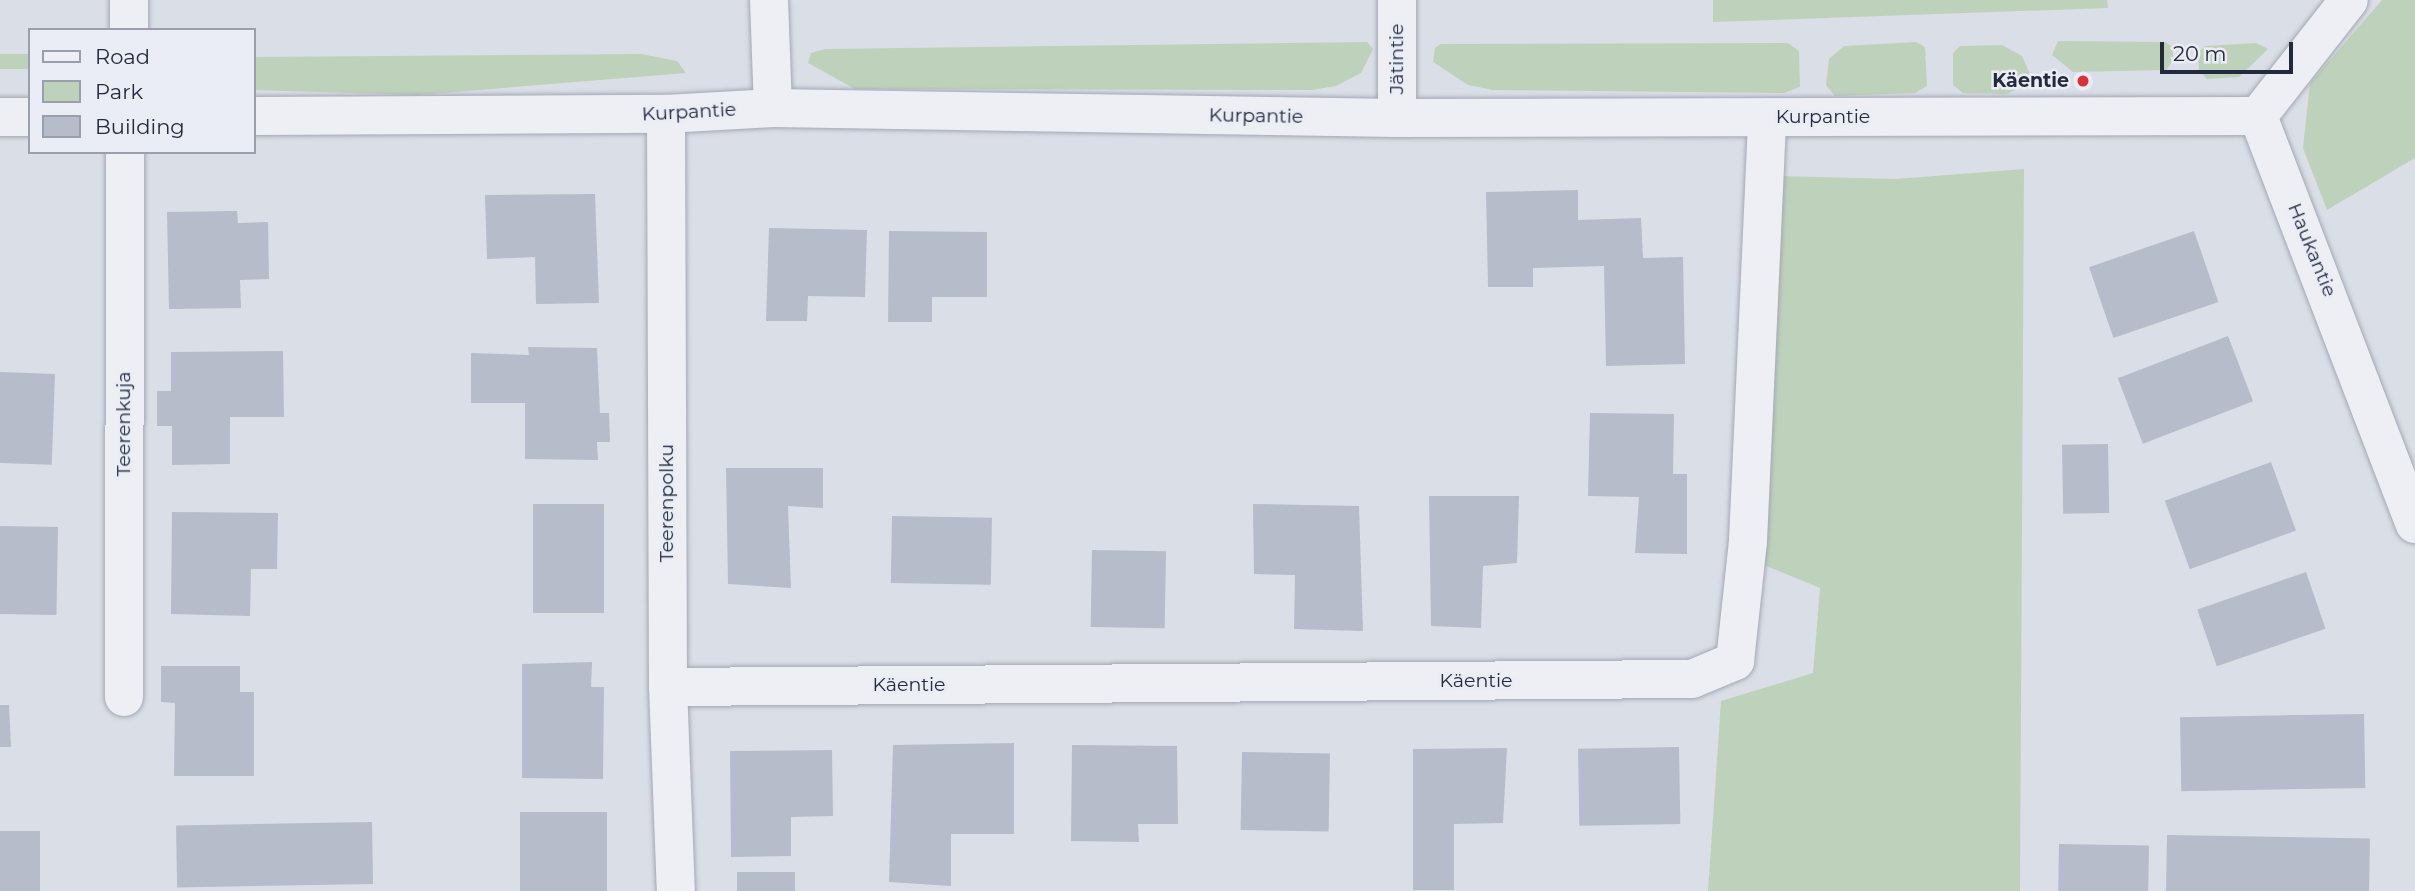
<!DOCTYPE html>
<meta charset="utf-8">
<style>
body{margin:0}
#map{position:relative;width:2415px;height:891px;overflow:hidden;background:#dadee7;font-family:Montserrat,sans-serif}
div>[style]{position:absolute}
.green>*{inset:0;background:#bed2bb;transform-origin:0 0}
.building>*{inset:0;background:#b7bcca;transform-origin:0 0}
.roads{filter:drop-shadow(0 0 2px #a3a8b4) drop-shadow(0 0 2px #a3a8b4)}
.minor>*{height:38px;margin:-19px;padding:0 19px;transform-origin:19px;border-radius:19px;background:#edeff5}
.dots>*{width:19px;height:19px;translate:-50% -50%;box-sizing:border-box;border:4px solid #eaedf5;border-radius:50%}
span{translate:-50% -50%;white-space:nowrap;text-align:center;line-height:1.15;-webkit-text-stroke:5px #eaedf5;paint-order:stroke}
.street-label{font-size:19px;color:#232a3e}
.poi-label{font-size:19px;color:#232a3e;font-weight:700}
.right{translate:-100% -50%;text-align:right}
.legend{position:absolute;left:28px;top:28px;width:228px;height:126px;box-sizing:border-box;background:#eaedf5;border:2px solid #9a9fac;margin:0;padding:9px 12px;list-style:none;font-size:21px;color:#232a3e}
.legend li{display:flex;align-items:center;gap:14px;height:35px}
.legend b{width:35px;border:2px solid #9a9fac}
.scale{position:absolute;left:2160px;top:42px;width:133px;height:32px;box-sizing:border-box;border:4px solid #232a3e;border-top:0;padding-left:9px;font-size:21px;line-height:24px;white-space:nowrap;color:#232a3e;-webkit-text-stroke:5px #eaedf5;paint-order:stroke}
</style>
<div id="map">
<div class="green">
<div style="clip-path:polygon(1713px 0,2107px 0,2108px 8px,1713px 22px)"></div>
<div style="clip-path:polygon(2382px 0,2415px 0,2415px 158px,2327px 210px,2303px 148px,2310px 83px)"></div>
<div style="clip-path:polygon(2058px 41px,2165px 42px,2173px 47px,2173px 61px,2166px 70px,2073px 72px,2052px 55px)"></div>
<div style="clip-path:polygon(1367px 42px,1373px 49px,1361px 73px,1336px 86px,1312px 90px,855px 89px,808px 63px,811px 53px,825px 49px)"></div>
<div style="clip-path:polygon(1916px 42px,1925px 47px,1927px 86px,1915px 93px,1835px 96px,1826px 85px,1829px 59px,1844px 46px)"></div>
<div style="clip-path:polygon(1788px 43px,1799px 51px,1800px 87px,1784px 93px,1493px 90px,1468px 85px,1433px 62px,1435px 48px,1441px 44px)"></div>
<div style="clip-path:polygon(2256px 43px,2268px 49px,2239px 77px,2207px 79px,2199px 71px,2198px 53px,2205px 46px)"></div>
<div style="clip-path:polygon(2002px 45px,2022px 56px,2033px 81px,2007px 94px,1963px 93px,1953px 85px,1953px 53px,1960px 46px)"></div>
<div style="left:30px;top:54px;width:15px;height:30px;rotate:90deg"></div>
<div style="clip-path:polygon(641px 54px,677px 61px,686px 73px,418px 95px,254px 90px,254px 57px)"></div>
<div style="clip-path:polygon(2024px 169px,2020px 891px,1708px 891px,1721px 701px,1813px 673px,1820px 588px,1759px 563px,1776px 176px,1896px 179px)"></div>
</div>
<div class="building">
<div style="clip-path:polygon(1578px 190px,1578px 220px,1641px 218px,1643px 258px,1683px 257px,1685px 364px,1606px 366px,1604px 266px,1533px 268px,1533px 287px,1488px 287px,1486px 192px)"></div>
<div style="clip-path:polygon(595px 194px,599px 303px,536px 304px,535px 257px,487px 259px,485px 195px)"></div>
<div style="clip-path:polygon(237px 211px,238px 223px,268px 222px,269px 279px,240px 280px,241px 308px,169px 309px,167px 212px)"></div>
<div style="clip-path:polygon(769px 228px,867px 230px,865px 297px,808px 296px,807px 321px,766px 321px)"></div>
<div style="clip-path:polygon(889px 231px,987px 232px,987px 297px,932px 297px,932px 322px,888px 322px)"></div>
<div style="left:2194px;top:231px;width:75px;height:111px;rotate:71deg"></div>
<div style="left:2228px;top:336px;width:70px;height:118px;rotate:69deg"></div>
<div style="clip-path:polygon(528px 347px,597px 348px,600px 413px,609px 413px,610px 442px,597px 442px,598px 460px,525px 459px,525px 403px,471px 403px,471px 353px,529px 355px)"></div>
<div style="clip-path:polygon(283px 351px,284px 417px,230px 417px,230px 464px,172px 465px,172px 426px,157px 426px,157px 391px,171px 391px,171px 352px)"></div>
<div style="left:0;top:372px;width:55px;height:91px;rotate:2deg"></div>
<div style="clip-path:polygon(1590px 413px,1674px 414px,1673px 474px,1687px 474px,1687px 554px,1635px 553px,1639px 497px,1588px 496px)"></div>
<div style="left:2108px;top:444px;width:69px;height:46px;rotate:89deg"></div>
<div style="left:2271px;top:462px;width:73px;height:113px;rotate:70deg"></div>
<div style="clip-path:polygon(726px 468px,823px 468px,823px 508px,788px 506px,791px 588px,728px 584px)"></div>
<div style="clip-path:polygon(1429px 496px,1519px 496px,1517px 563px,1483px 566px,1481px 628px,1431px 626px)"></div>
<div style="left:604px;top:504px;width:109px;height:71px;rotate:90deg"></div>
<div style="clip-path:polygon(1253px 504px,1359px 506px,1363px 631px,1294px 629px,1295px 575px,1254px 574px)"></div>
<div style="clip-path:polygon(172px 512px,278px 513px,277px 569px,251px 569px,250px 616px,171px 614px)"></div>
<div style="left:892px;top:516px;width:100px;height:67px;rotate:1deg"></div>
<div style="left:0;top:526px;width:58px;height:88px;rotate:1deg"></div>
<div style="left:1092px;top:550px;width:74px;height:77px;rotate:1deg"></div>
<div style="left:2306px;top:572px;width:60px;height:115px;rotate:71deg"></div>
<div style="clip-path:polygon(592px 662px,591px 687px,604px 687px,603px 779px,522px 778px,522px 664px)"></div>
<div style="clip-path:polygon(161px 666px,240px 666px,240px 692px,254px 692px,254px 776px,174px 776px,175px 703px,161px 702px)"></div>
<div style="clip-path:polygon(0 705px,9px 705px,11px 747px,0 747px)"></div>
<div style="left:2364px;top:714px;width:74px;height:184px;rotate:89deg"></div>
<div style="clip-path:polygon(1014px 743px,1014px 834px,951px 834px,951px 886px,889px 882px,893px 745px)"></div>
<div style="clip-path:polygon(1072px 745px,1177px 746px,1178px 824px,1138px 824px,1139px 842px,1071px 841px)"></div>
<div style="left:1679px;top:747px;width:77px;height:101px;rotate:89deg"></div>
<div style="clip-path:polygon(1507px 748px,1503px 823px,1454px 824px,1454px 890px,1413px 890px,1413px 749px)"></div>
<div style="clip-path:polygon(832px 750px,833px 816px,791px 817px,791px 856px,731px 857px,730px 751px)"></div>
<div style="left:1242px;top:752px;width:88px;height:78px;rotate:1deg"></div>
<div style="left:520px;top:812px;width:87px;height:79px"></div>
<div style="left:372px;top:822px;width:62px;height:196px;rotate:89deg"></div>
<div style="left:0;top:831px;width:40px;height:60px"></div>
<div style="left:2167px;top:835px;width:203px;height:56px;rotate:1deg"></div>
<div style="left:2059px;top:844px;width:90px;height:47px;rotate:1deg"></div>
<div style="left:737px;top:872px;width:58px;height:19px"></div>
</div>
<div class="roads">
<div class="minor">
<div style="left:129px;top:0;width:30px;rotate:90deg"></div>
<div style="left:769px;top:0;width:108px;rotate:87.9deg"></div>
<div style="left:1397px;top:0;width:118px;rotate:90deg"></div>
<div style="left:666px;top:114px;width:573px;rotate:89.8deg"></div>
<div style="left:668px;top:687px;width:204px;rotate:87.8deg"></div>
<div style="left:254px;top:116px;width:412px;rotate:-0.3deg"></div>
<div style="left:666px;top:114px;width:107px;rotate:-3.2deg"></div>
<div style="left:773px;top:108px;width:624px;rotate:0.92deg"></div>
<div style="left:1397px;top:118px;width:861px;rotate:-0.13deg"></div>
<div style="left:2258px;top:116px;width:437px;rotate:69deg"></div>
<div style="left:2258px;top:116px;width:147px;rotate:-51.9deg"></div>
<div style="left:0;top:117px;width:30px"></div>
<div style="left:668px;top:687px;width:1024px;rotate:-0.45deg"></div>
<div style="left:1692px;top:679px;width:47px;rotate:-22.7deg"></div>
<div style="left:1735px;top:661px;width:121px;rotate:-83.8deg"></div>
<div style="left:1748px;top:541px;width:424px;rotate:-87.4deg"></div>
<div style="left:124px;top:697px;width:545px;rotate:-89.89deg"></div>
</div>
</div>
<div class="dots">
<div style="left:2083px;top:81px;background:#da3137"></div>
</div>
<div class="street-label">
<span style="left:1397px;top:59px;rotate:-90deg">Jätintie</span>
<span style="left:689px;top:112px;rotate:-3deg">Kurpantie</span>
<span style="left:1256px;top:116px;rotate:1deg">Kurpantie</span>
<span style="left:1823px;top:117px">Kurpantie</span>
<span style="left:2312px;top:250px;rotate:68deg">Haukantie</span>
<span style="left:124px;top:424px;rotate:-90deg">Teerenkuja</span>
<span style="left:667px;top:503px;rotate:-90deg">Teerenpolku</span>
<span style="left:1476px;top:681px">Käentie</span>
<span style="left:909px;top:685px">Käentie</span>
</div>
<div class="poi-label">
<span class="right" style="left:2069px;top:81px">Käentie</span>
</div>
<ul class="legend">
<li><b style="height:9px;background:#edeff5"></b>Road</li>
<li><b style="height:19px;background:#bed2bb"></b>Park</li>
<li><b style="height:19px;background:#b7bcca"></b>Building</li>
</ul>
<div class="scale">20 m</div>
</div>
